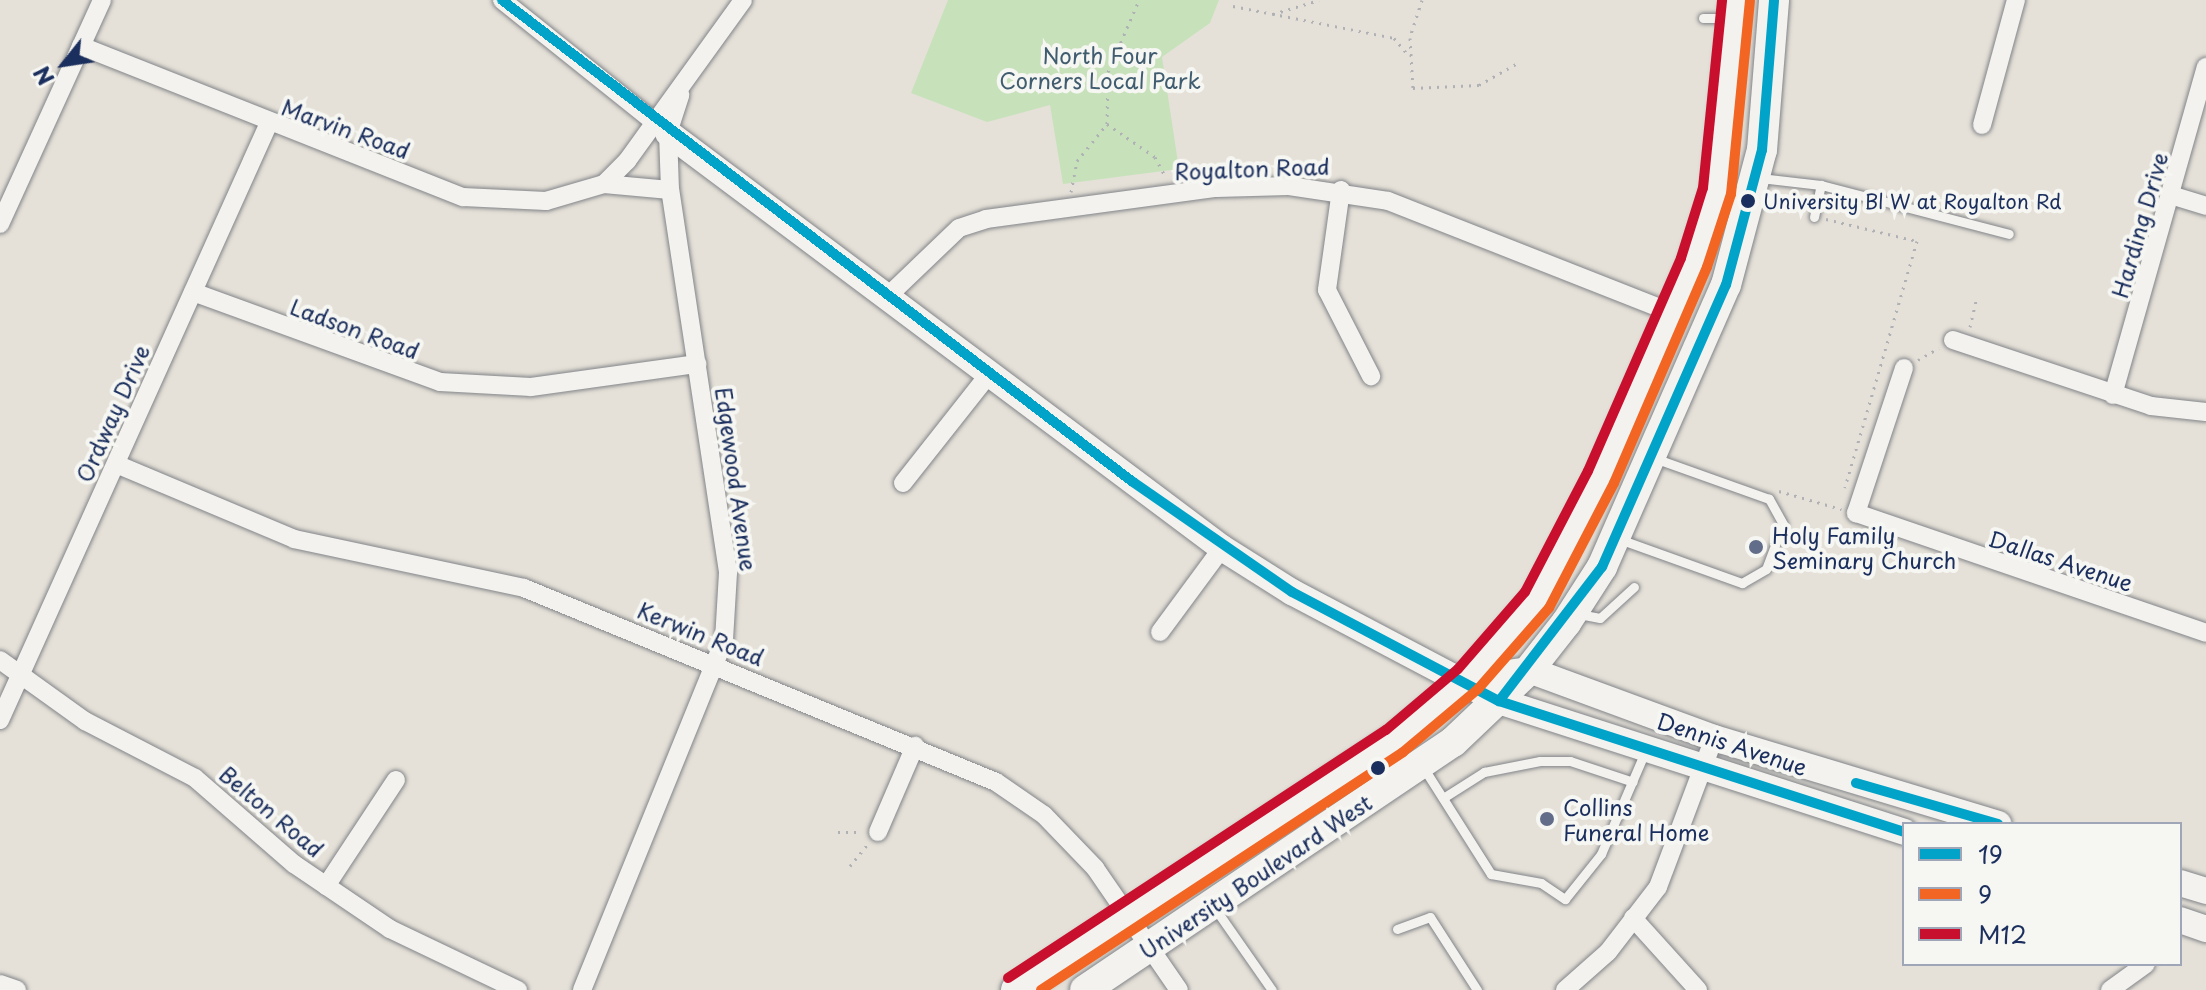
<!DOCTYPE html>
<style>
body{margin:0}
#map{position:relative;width:2206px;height:990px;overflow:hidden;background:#e5e1d8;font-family:"Playpen Sans",sans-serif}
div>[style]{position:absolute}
.green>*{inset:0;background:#c7e2bb}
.path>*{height:3px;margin-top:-1.5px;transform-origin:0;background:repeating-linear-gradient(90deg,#afb1b5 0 2px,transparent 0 8px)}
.roads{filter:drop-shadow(0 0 2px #828489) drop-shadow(0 0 2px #828489)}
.lane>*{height:9px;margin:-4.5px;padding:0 4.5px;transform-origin:4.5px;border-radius:4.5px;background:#f3f2ef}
.street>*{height:18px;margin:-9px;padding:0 9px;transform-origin:9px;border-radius:9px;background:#f3f2ef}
.secondary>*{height:26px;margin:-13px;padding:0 13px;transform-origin:13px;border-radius:13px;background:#f3f2ef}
.primary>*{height:30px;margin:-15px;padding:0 15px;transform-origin:15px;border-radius:15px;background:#f3f2ef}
.bus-1>*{height:10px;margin:-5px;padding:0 5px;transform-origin:5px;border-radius:5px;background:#01a3c8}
.bus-2>*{height:10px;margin:-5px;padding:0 5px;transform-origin:5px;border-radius:5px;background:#f26522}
.bus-3>*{height:10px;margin:-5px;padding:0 5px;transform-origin:5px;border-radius:5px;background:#c8102e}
.dots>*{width:22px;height:22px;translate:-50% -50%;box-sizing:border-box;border:4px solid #f6f6f2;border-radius:50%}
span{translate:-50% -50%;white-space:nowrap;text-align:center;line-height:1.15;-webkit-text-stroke:8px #f6f6f2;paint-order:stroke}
.bus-label{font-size:20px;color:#1b2f5e}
.left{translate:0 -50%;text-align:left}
.park-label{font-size:22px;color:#405c6f}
.street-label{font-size:22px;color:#1b2f5e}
.poi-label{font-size:22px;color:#1b2f5e}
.legend{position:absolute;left:1902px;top:822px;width:280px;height:144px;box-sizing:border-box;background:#f6f6f2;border:2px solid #9ea6b7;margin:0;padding:10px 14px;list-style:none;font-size:24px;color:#1b2f5e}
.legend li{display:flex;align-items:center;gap:16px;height:40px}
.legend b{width:40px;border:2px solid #9ea6b7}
.north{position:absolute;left:24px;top:24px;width:80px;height:80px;-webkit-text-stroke:6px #f6f6f2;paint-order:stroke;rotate:240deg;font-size:22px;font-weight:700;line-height:32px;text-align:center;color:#1b2f5e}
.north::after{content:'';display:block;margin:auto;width:28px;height:36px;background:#1b2f5e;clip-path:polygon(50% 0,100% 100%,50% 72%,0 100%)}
</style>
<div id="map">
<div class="green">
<div style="clip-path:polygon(948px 0,1219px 0,1210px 23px,1162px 57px,1179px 169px,1063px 184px,1050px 105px,987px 122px,911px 93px)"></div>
</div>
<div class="path">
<div style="left:1422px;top:0;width:40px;rotate:108deg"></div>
<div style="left:1410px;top:38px;width:50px;rotate:86.6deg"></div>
<div style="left:1413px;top:88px;width:66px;rotate:-2.6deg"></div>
<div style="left:1479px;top:85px;width:43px;rotate:-29.6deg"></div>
<div style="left:1233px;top:6px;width:164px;rotate:11.2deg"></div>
<div style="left:1394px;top:38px;width:23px;rotate:50deg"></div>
<div style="left:1273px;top:14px;width:48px;rotate:-16.9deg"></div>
<div style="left:1107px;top:124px;width:58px;rotate:34.5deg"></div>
<div style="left:1155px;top:157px;width:19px;rotate:62deg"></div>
<div style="left:1071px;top:192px;width:32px;rotate:-79deg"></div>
<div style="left:1077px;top:161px;width:48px;rotate:-51deg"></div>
<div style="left:1107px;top:124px;width:52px;rotate:-88.9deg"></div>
<div style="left:1108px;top:72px;width:78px;rotate:-66.7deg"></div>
<div style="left:1826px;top:219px;width:94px;rotate:13.6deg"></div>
<div style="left:1917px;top:241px;width:257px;rotate:106.3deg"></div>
<div style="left:1970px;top:327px;width:28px;rotate:-77deg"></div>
<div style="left:1918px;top:360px;width:24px;rotate:-30deg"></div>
<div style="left:1779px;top:491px;width:65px;rotate:16.2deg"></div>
<div style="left:838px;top:832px;width:24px"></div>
<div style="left:850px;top:866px;width:28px;rotate:-51deg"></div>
</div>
<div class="roads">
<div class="lane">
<div style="left:1703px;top:18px;width:28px"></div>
<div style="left:1760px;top:178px;width:61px;rotate:6.5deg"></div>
<div style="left:1821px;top:185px;width:194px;rotate:14.6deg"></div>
<div style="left:1814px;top:217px;width:33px;rotate:-78deg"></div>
<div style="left:1619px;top:539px;width:131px;rotate:19.7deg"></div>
<div style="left:1742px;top:583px;width:28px;rotate:-30deg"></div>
<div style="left:1766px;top:569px;width:48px;rotate:-69.3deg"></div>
<div style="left:1783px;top:524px;width:29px;rotate:-119deg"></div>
<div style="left:1769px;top:499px;width:122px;rotate:-160.4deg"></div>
<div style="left:1579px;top:614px;width:21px;rotate:11deg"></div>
<div style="left:1600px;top:618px;width:46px;rotate:-42.4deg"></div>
<div style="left:1423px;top:767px;width:127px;rotate:57.6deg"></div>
<div style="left:1491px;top:874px;width:51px;rotate:10.2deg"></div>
<div style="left:1541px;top:883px;width:29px;rotate:34deg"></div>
<div style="left:1565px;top:899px;width:58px;rotate:-51.3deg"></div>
<div style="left:1601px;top:854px;width:111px;rotate:-66.7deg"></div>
<div style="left:1443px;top:798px;width:49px;rotate:-32.4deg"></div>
<div style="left:1484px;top:772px;width:57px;rotate:-11.1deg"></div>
<div style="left:1540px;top:761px;width:30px"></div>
<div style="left:1570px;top:761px;width:66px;rotate:18.4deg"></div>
<div style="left:1214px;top:907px;width:101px;rotate:55.1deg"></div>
<div style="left:1397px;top:929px;width:35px;rotate:-20deg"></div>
<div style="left:1430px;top:917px;width:87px;rotate:57.2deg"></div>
</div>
<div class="street">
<div style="left:502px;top:0;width:205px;rotate:38.7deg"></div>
<div style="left:81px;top:46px;width:411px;rotate:21.6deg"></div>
<div style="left:463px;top:197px;width:83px;rotate:2.8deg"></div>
<div style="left:546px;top:201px;width:60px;rotate:-16.3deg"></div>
<div style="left:604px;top:184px;width:33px;rotate:-45deg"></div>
<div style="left:627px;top:161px;width:198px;rotate:-54.2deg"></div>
<div style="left:1982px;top:125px;width:130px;rotate:-74.8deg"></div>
<div style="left:604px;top:184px;width:66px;rotate:5.2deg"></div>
<div style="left:1341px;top:190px;width:101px;rotate:98deg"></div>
<div style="left:1327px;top:290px;width:97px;rotate:62.9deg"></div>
<div style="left:2174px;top:196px;width:34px;rotate:17deg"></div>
<div style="left:0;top:224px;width:246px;rotate:-65.5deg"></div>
<div style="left:193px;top:292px;width:263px;rotate:20deg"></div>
<div style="left:440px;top:382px;width:91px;rotate:3.1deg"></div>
<div style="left:531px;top:387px;width:168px;rotate:-7.9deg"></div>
<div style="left:888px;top:296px;width:98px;rotate:-43.8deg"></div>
<div style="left:959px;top:228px;width:28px;rotate:-18deg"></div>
<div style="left:986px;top:219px;width:232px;rotate:-7.7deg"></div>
<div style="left:1216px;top:188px;width:73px;rotate:-1.6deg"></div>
<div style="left:1289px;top:186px;width:100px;rotate:8.6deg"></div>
<div style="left:1388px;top:201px;width:306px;rotate:21.5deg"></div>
<div style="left:1953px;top:340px;width:209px;rotate:18.4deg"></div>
<div style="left:2151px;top:406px;width:55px;rotate:6.2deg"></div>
<div style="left:1904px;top:368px;width:153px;rotate:108.3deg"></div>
<div style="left:1856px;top:513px;width:370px;rotate:18.9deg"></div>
<div style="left:2113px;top:395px;width:341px;rotate:-74.2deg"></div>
<div style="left:116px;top:464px;width:193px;rotate:22.8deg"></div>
<div style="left:294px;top:539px;width:235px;rotate:12deg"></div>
<div style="left:524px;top:588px;width:510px;rotate:22.34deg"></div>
<div style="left:996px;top:782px;width:58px;rotate:34.5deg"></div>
<div style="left:1044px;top:815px;width:74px;rotate:46.1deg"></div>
<div style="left:1095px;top:868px;width:148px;rotate:55.5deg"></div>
<div style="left:903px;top:483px;width:140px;rotate:-51.7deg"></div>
<div style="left:1160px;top:632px;width:104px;rotate:-53.6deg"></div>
<div style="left:0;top:660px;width:105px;rotate:35.7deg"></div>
<div style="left:85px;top:721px;width:124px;rotate:27.4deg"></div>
<div style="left:195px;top:778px;width:131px;rotate:41deg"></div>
<div style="left:294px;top:864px;width:116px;rotate:34.1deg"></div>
<div style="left:390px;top:929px;width:142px;rotate:25.5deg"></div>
<div style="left:0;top:720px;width:653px;rotate:-65.75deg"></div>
<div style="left:878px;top:832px;width:94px;rotate:-66.7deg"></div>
<div style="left:326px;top:886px;width:127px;rotate:-56.6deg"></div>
<div style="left:1633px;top:918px;width:97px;rotate:47.9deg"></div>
<div style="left:0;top:984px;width:18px;rotate:19deg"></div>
<div style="left:582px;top:990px;width:378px;rotate:-67.9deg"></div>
<div style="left:724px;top:640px;width:68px;rotate:-86.6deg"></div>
<div style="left:728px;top:572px;width:386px;rotate:-98.6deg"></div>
<div style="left:670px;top:190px;width:57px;rotate:-92deg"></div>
<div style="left:668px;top:133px;width:40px;rotate:-72deg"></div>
<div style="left:1565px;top:990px;width:57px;rotate:-41.5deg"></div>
<div style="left:1608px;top:952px;width:82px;rotate:-52.4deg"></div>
<div style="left:1658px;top:887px;width:159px;rotate:-69.4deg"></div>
<div style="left:2110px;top:990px;width:44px;rotate:-35.8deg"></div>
</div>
<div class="secondary">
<div style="left:668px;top:133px;width:692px;rotate:36.84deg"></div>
<div style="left:1222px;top:548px;width:83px;rotate:32.2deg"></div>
<div style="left:1292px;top:592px;width:234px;rotate:27.8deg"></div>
<div style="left:1499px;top:701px;width:426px;rotate:17.9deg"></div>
<div style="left:1468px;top:679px;width:62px;rotate:-8.4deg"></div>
<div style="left:1529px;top:670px;width:197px;rotate:20.2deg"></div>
<div style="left:1714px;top:738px;width:297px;rotate:16.8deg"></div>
<div style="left:2180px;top:883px;width:27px;rotate:17deg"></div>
<div style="left:2180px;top:920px;width:28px;rotate:19deg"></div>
</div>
<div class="primary">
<div style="left:1016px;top:990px;width:453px;rotate:-33.4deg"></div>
<div style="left:1394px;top:741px;width:97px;rotate:-40deg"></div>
<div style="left:1468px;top:679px;width:105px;rotate:-48.9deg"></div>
<div style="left:1537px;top:600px;width:139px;rotate:-62.5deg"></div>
<div style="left:1601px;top:477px;width:233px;rotate:-66.5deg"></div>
<div style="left:1694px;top:263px;width:76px;rotate:-72.3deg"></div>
<div style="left:1717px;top:191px;width:192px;rotate:-84.3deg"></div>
<div style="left:1085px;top:990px;width:444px;rotate:-34deg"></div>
<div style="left:1453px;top:742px;width:105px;rotate:-43.5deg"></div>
<div style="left:1529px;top:670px;width:60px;rotate:-51.8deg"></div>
<div style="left:1566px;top:623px;width:67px;rotate:-57.3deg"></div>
<div style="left:1602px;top:567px;width:308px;rotate:-66.3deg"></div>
<div style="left:1726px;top:285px;width:140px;rotate:-75.1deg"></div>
<div style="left:1762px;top:150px;width:150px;rotate:-85.4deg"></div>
</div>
</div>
<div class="bus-1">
<div style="left:502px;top:0;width:794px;rotate:37.38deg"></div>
<div style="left:1133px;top:482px;width:193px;rotate:34.7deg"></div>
<div style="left:1292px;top:592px;width:234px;rotate:27.8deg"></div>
<div style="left:1499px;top:701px;width:426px;rotate:17.9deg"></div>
<div style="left:1499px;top:701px;width:169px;rotate:-52.5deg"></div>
<div style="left:1602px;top:567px;width:308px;rotate:-66.3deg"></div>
<div style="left:1726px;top:285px;width:140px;rotate:-75.1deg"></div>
<div style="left:1762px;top:150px;width:150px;rotate:-85.4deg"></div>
<div style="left:1856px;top:783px;width:148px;rotate:16.1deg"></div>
</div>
<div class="bus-2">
<div style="left:1041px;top:990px;width:433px;rotate:-33.3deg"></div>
<div style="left:1403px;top:752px;width:98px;rotate:-40deg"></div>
<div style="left:1478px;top:689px;width:108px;rotate:-48.8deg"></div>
<div style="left:1549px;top:608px;width:141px;rotate:-62.5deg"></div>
<div style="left:1614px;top:483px;width:235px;rotate:-66.7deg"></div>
<div style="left:1707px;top:267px;width:77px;rotate:-71.8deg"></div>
<div style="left:1731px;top:194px;width:194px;rotate:-84.4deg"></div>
</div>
<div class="bus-3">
<div style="left:1008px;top:978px;width:452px;rotate:-33.3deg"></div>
<div style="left:1386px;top:730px;width:94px;rotate:-40.3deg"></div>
<div style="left:1458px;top:669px;width:102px;rotate:-49deg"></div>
<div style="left:1525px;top:592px;width:136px;rotate:-62.5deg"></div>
<div style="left:1588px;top:471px;width:232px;rotate:-66.4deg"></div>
<div style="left:1681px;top:258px;width:73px;rotate:-72.6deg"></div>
<div style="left:1703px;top:188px;width:189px;rotate:-84.2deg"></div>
</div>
<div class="dots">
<div style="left:1748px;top:201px;background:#1b2f5e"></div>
<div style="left:1756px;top:547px;background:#626d89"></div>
<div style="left:1378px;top:768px;background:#1b2f5e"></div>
<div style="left:1547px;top:819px;background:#626d89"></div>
</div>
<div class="bus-label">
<span class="left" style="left:1763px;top:201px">University Bl W at Royalton Rd</span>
</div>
<div class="park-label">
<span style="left:1100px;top:67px">North Four<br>Corners Local Park</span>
</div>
<div class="street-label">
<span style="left:346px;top:128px;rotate:20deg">Marvin Road</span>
<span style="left:1252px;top:168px;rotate:-2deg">Royalton Road</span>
<span style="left:2139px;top:225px;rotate:-74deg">Harding Drive</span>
<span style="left:355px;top:328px;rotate:20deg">Ladson Road</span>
<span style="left:112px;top:413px;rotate:-66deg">Ordway Drive</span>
<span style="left:737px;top:479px;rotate:82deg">Edgewood Avenue</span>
<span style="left:2061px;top:560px;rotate:18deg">Dallas Avenue</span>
<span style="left:701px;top:633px;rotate:22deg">Kerwin Road</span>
<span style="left:1732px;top:743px;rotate:18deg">Dennis Avenue</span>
<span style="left:272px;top:811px;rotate:40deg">Belton Road</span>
<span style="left:1255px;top:876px;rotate:-34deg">University Boulevard West</span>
</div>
<div class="poi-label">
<span class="left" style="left:1772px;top:547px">Holy Family<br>Seminary Church</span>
<span class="left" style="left:1563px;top:819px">Collins<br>Funeral Home</span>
</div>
<ul class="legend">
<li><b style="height:10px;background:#01a3c8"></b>19</li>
<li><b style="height:10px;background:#f26522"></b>9</li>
<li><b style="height:10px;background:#c8102e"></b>M12</li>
</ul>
<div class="north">N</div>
</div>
